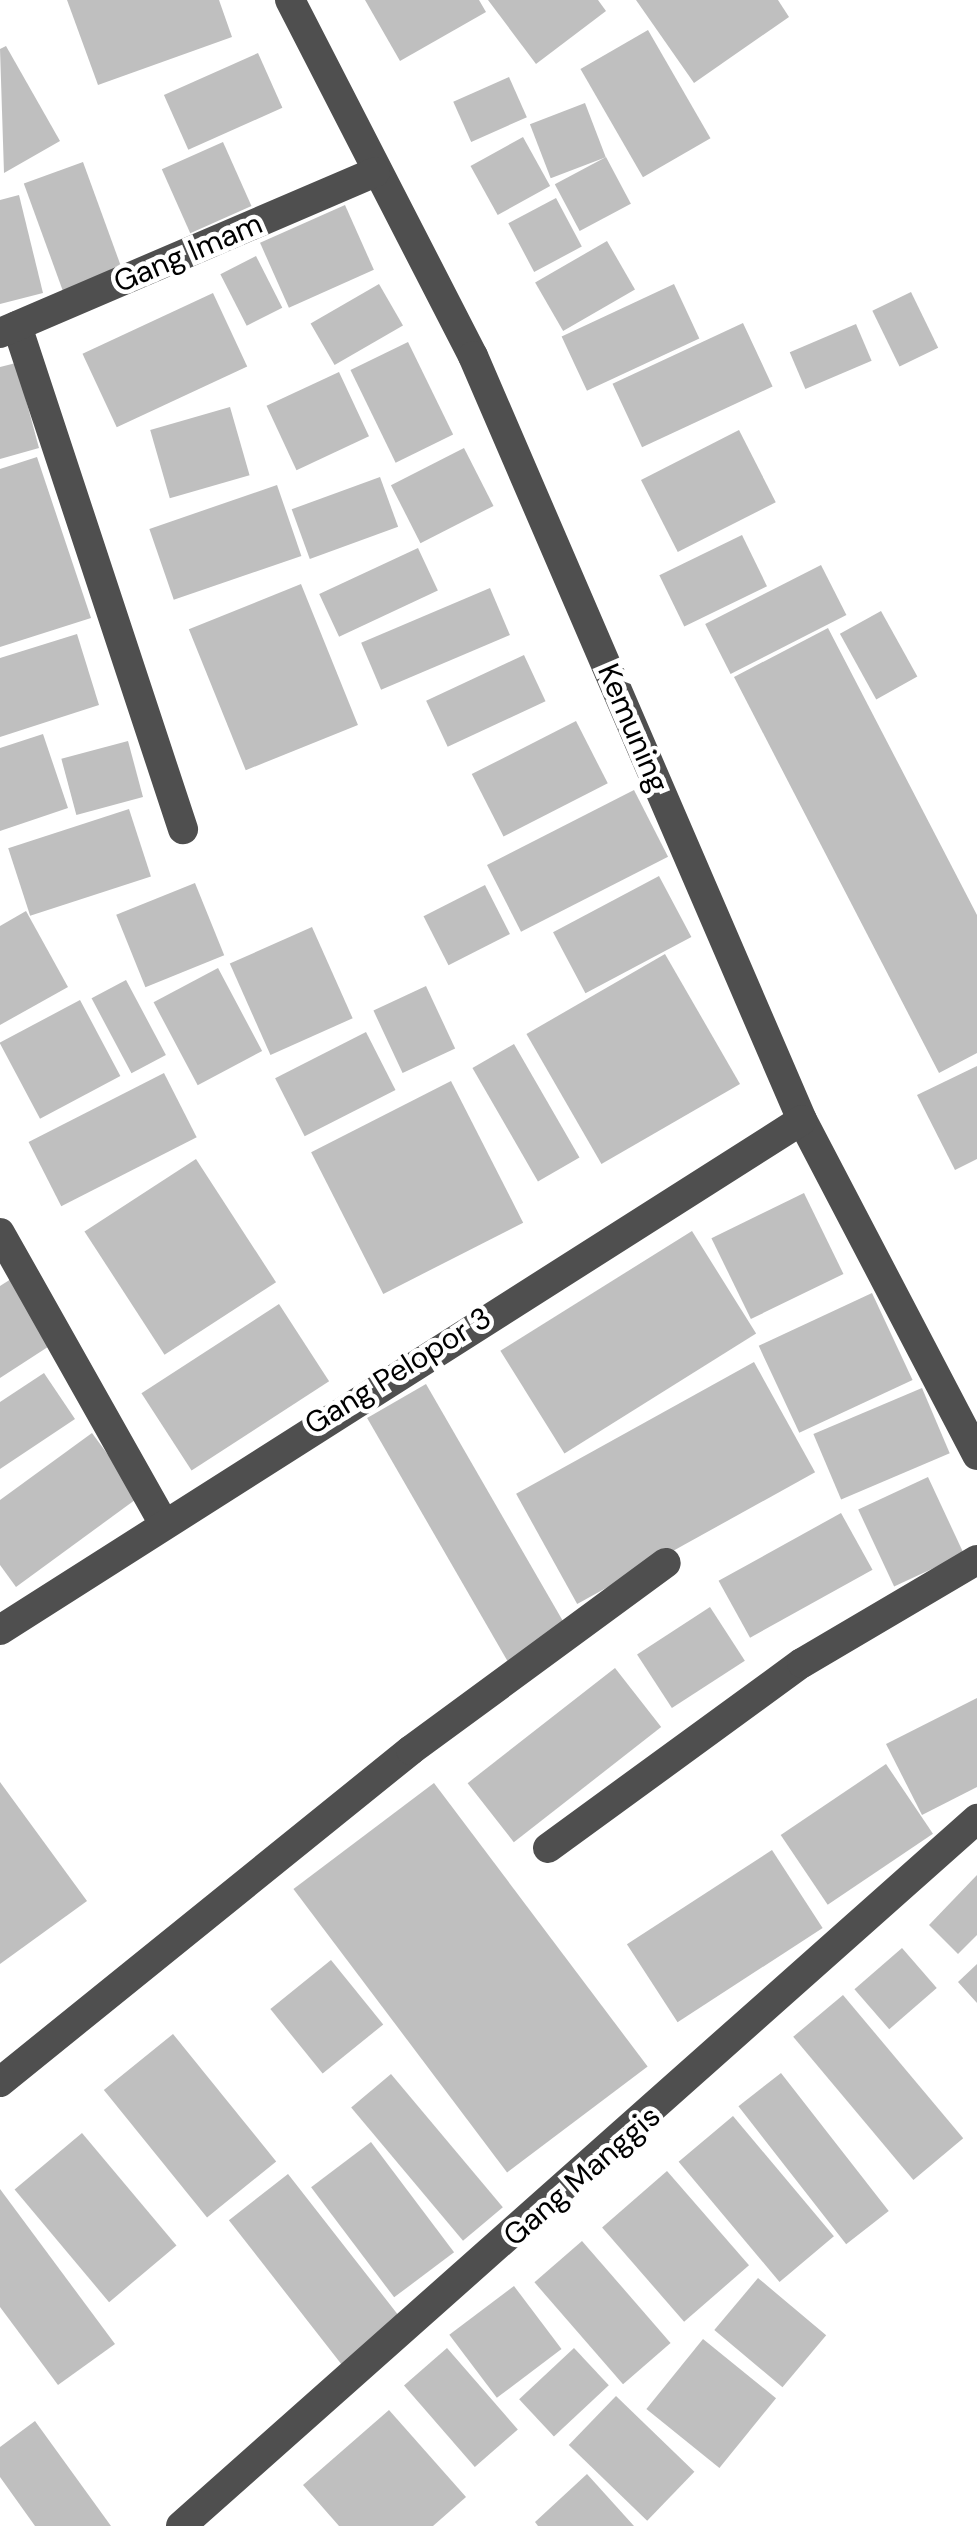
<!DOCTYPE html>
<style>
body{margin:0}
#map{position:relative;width:977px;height:2526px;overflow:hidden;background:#fff;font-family:"DM Sans",sans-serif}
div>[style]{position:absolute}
.building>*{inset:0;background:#bfbfbf;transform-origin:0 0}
.minor>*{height:30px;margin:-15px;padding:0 15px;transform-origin:15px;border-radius:15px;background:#4f4f4f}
span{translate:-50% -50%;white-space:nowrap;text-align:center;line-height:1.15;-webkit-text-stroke:9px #fff;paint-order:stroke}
.street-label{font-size:30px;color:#000}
</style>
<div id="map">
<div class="building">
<div style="clip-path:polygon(67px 0,219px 0,232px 37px,98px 85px)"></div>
<div style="clip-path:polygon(365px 0,479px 0,486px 12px,400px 61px)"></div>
<div style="clip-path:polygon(488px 0,598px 0,606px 11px,536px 64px)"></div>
<div style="clip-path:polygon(636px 0,778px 0,789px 17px,694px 83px)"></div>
<div style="left:648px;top:30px;width:125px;height:78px;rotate:60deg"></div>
<div style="clip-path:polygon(6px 46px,60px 141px,4px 173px,0 49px)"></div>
<div style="left:258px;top:53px;width:60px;height:103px;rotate:66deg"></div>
<div style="left:509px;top:77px;width:44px;height:61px;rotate:66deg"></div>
<div style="left:585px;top:103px;width:58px;height:59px;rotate:69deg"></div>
<div style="left:523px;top:137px;width:56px;height:60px;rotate:61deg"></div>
<div style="left:223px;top:142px;width:70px;height:67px;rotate:66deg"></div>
<div style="left:606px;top:157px;width:53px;height:58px;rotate:62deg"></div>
<div style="left:83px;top:162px;width:117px;height:63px;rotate:70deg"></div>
<div style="clip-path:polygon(19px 195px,43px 293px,0 304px,0 200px)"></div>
<div style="left:556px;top:198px;width:55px;height:54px;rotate:62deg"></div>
<div style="left:345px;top:205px;width:71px;height:93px;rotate:66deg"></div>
<div style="left:607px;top:241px;width:56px;height:83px;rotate:60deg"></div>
<div style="left:256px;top:256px;width:58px;height:40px;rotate:63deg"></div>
<div style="left:379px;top:284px;width:48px;height:79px;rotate:60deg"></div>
<div style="left:674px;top:284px;width:60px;height:124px;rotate:65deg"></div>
<div style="left:911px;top:292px;width:62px;height:43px;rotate:64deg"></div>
<div style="left:213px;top:293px;width:81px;height:144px;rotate:65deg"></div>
<div style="left:743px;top:323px;width:70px;height:144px;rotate:65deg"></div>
<div style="left:856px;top:324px;width:40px;height:72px;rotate:67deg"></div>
<div style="left:408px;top:342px;width:103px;height:64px;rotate:64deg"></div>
<div style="clip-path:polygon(16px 363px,39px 448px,0 459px,0 367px)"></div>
<div style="left:339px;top:372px;width:71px;height:80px;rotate:65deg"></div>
<div style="left:230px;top:407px;width:71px;height:83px;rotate:74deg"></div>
<div style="left:739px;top:430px;width:81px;height:110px;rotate:63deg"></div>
<div style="left:464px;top:448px;width:65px;height:82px;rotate:63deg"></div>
<div style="clip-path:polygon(37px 457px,91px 618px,0 647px,0 469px)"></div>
<div style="left:380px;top:477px;width:53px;height:94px;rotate:70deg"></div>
<div style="left:277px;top:485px;width:75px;height:135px;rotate:71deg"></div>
<div style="left:742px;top:535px;width:57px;height:92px;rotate:64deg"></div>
<div style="left:418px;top:548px;width:47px;height:109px;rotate:65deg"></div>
<div style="left:821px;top:565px;width:56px;height:130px;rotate:63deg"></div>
<div style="left:301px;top:584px;width:152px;height:121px;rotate:68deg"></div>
<div style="left:490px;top:588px;width:51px;height:140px;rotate:67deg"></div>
<div style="left:881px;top:611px;width:75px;height:47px;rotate:61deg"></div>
<div style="clip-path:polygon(828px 628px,977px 915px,977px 1053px,939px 1073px,734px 677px)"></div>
<div style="clip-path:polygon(77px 634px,99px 705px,0 737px,0 658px)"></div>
<div style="left:524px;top:655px;width:51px;height:108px;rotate:65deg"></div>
<div style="left:576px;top:721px;width:70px;height:117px;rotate:63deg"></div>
<div style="clip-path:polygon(43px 734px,68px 808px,0 831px,0 748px)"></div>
<div style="left:128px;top:741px;width:58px;height:69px;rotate:75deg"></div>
<div style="left:634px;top:790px;width:75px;height:165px;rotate:63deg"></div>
<div style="left:129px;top:809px;width:71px;height:127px;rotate:72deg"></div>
<div style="left:659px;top:876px;width:69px;height:120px;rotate:62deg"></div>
<div style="left:195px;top:883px;width:78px;height:85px;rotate:68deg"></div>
<div style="left:485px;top:885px;width:55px;height:69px;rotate:63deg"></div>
<div style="clip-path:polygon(26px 911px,68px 987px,0 1025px,0 926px)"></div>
<div style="left:312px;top:927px;width:100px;height:90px;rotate:66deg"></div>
<div style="left:665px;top:954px;width:150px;height:160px;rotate:60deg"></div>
<div style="left:218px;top:968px;width:94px;height:73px;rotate:62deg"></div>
<div style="left:126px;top:980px;width:85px;height:39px;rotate:62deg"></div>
<div style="left:426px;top:986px;width:69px;height:58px;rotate:65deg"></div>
<div style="left:80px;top:1000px;width:86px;height:91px;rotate:62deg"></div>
<div style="left:366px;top:1032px;width:65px;height:102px;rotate:63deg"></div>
<div style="left:514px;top:1044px;width:131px;height:48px;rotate:60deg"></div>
<div style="clip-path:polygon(977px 1066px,977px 1159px,955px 1170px,917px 1095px)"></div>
<div style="left:164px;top:1073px;width:72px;height:152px;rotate:63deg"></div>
<div style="left:451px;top:1081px;width:159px;height:157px;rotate:63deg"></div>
<div style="left:196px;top:1159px;width:147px;height:133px;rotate:57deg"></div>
<div style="left:804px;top:1193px;width:90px;height:103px;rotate:64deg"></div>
<div style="left:692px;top:1231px;width:121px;height:226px;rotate:58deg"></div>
<div style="clip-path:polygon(11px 1279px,54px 1343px,0 1378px,0 1286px)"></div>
<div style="left:872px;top:1293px;width:96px;height:125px;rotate:65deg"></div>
<div style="left:279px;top:1304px;width:92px;height:164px;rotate:57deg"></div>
<div style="left:754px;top:1362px;width:126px;height:272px;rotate:61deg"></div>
<div style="clip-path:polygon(44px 1373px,75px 1419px,0 1469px,0 1402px)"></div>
<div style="left:426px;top:1384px;width:281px;height:68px;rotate:60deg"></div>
<div style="left:922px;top:1388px;width:71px;height:118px;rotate:67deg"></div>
<div style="clip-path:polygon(92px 1433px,139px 1497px,16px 1587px,0 1565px,0 1500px)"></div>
<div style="left:928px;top:1477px;width:85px;height:77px;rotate:65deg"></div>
<div style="left:841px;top:1513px;width:65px;height:140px;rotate:61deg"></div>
<div style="left:710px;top:1607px;width:64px;height:87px;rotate:57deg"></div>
<div style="left:615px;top:1668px;width:75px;height:187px;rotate:52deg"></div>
<div style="clip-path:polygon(977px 1698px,977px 1787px,922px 1815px,886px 1744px)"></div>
<div style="left:886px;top:1764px;width:84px;height:127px;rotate:56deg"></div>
<div style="clip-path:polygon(0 1782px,87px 1901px,0 1964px)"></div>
<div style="left:434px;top:1783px;width:355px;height:176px;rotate:53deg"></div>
<div style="left:772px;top:1850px;width:93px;height:173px;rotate:57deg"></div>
<div style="clip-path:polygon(977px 1875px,977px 1935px,958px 1954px,929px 1925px)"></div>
<div style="left:902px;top:1948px;width:53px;height:63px;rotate:49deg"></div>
<div style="left:331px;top:1960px;width:83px;height:78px;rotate:51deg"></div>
<div style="clip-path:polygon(977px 1964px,977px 2003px,958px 1982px)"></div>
<div style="left:843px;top:1995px;width:187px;height:65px;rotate:50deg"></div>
<div style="left:173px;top:2034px;width:164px;height:89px;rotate:51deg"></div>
<div style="left:781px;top:2073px;width:175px;height:54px;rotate:52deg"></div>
<div style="left:391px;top:2074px;width:174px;height:52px;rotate:50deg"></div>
<div style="left:733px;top:2116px;width:157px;height:71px;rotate:50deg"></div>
<div style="left:82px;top:2133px;width:147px;height:88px;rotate:50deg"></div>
<div style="left:371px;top:2142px;width:138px;height:75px;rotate:53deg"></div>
<div style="left:667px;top:2171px;width:125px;height:86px;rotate:49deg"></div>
<div style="left:288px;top:2174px;width:185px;height:75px;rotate:52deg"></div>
<div style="clip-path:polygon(0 2189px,115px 2344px,58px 2385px,0 2307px)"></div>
<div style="left:582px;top:2241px;width:135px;height:63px;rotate:49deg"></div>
<div style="left:758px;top:2278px;width:89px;height:68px;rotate:40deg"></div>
<div style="left:514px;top:2286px;width:79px;height:81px;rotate:53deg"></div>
<div style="left:703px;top:2339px;width:94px;height:90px;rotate:39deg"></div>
<div style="left:447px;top:2348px;width:108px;height:57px;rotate:49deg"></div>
<div style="left:574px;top:2348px;width:51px;height:75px;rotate:47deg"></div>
<div style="left:616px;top:2396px;width:109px;height:68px;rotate:44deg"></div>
<div style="clip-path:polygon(389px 2410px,466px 2497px,433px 2526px,339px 2526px,303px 2485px)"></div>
<div style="clip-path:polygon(35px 2421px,111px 2526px,35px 2526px,0 2477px,0 2447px)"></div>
<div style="clip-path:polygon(587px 2474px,634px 2526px,538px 2526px,535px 2522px)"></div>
</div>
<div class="minor">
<div style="left:290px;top:0;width:400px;rotate:62.8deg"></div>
<div style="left:473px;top:356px;width:832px;rotate:66.7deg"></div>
<div style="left:802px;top:1120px;width:378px;rotate:62.4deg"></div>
<div style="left:17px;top:326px;width:530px;rotate:71.74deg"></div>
<div style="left:0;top:333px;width:408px;rotate:-23.2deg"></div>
<div style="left:0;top:1233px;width:328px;rotate:60.6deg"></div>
<div style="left:0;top:1630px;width:950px;rotate:-32.45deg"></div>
<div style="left:548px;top:1848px;width:314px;rotate:-36.1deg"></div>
<div style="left:802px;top:1663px;width:203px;rotate:-30.5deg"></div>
<div style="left:0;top:2082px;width:528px;rotate:-38.93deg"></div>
<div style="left:411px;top:1750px;width:316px;rotate:-36.3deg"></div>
<div style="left:181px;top:2526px;width:1065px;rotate:-41.61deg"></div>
</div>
<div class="street-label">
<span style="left:188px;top:253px;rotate:-23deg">Gang Imam</span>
<span style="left:633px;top:728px;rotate:67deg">Kemuning</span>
<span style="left:398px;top:1371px;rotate:-32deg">Gang Pelopor 3</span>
<span style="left:582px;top:2176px;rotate:-41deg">Gang Manggis</span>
</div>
</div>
